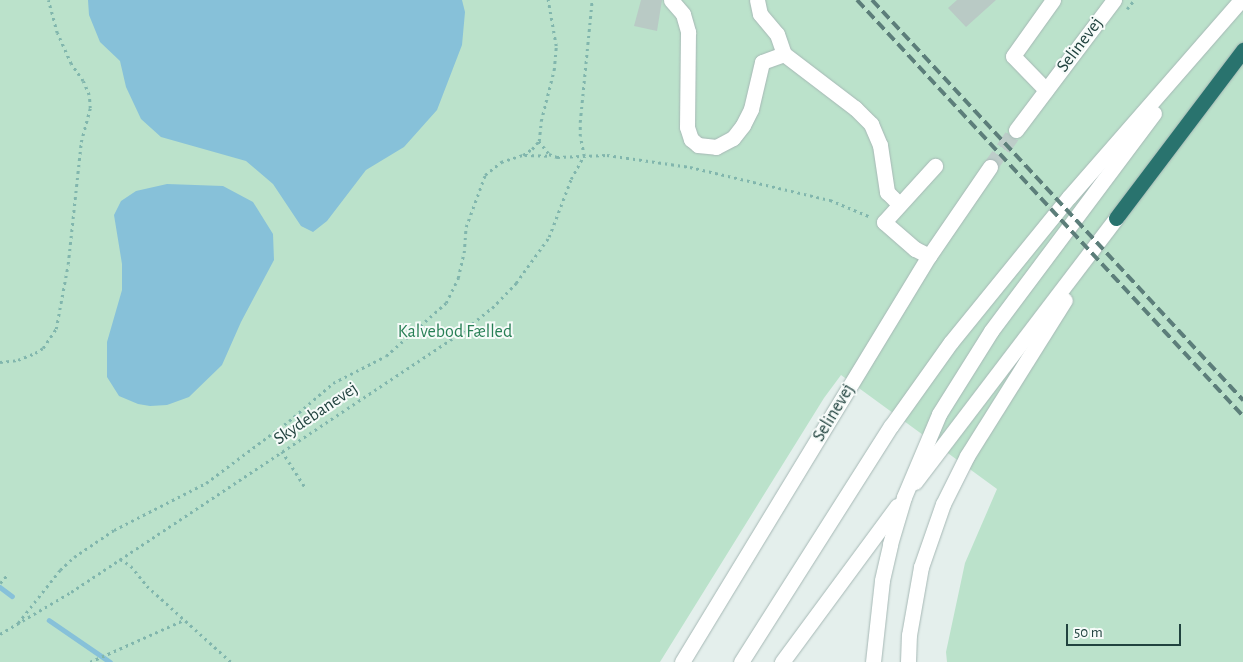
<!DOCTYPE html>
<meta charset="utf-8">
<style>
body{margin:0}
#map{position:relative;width:1243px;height:662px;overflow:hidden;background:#e4efec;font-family:"Alegreya Sans",sans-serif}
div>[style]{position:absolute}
.green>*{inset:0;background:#bbe2cb}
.water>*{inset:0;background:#87c1d9}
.stream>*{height:4.5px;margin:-2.25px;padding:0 2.25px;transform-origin:2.25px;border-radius:2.25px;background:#87c1d9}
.building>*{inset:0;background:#b9cac5}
.minor-tunnel>*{height:15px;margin-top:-7.5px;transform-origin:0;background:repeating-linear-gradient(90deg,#bdcdc9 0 15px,transparent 0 23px)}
.path>*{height:2.5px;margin-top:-1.25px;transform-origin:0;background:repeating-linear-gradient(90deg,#81b6ad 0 2.5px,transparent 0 6.5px)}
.roads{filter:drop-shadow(0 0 1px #a6b8b5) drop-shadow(0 0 1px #a6b8b5)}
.minor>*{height:15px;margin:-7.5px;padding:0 7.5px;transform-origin:7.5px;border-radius:7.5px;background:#fff}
.highway>*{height:15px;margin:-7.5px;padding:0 7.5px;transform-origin:7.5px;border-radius:7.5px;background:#29736e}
.rail>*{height:4px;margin-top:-2px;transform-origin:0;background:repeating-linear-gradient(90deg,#5c7e7a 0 10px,transparent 0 15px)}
span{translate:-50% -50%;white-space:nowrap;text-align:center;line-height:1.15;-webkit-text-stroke:4px #f6fbf9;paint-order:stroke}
.street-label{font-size:18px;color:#21433f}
.park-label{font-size:18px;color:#277f55}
.scale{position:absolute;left:1066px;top:624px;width:115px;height:22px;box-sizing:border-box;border:2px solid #21433f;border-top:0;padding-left:6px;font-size:15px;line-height:18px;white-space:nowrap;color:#21433f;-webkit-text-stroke:4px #f6fbf9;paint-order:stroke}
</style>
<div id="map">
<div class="green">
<div style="clip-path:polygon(0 0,1243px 0,1243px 662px,947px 662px,946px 652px,965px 563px,997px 489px,841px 375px,824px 398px,660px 662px,0 662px)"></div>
</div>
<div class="water">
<div style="clip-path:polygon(88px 0,462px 0,465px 12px,462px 45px,437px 110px,404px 147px,366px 170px,327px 221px,313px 232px,301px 226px,273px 184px,246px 161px,161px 137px,141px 119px,126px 87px,120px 61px,100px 42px,89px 15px)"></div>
<div style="clip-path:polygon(167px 184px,223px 186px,253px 202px,273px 234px,274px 260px,241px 322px,222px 365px,189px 397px,167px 405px,150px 406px,138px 404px,119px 396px,107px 377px,107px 342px,122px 290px,122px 264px,114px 215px,121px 201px,136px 191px)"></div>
</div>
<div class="stream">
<div style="left:0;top:587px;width:15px;rotate:37deg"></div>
<div style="left:49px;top:620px;width:74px;rotate:34.5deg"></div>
</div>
<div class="building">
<div style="clip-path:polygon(641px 0,662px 0,657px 31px,634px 26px)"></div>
<div style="clip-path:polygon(957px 0,996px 0,966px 27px,948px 8px)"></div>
</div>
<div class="minor-tunnel">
<div style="left:990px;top:167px;width:45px;rotate:-54.9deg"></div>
</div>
<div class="path">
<div style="left:1127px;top:9px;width:11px;rotate:-52deg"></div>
<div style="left:539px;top:141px;width:16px;rotate:52deg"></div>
<div style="left:549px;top:154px;width:9px;rotate:21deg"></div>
<div style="left:557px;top:157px;width:50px;rotate:-2.3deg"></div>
<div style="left:607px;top:155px;width:84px;rotate:8.2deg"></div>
<div style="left:690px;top:167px;width:144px;rotate:13.3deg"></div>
<div style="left:830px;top:200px;width:44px;rotate:22.5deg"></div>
<div style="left:525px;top:155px;width:24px;rotate:2deg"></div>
<div style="left:584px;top:156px;width:20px;rotate:-101deg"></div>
<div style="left:580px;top:136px;width:14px;rotate:-90deg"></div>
<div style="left:580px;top:122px;width:123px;rotate:-84.4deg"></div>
<div style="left:0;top:362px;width:18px;rotate:-6deg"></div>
<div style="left:18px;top:360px;width:18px;rotate:-22deg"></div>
<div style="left:35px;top:353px;width:9px;rotate:-32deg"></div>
<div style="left:43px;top:348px;width:23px;rotate:-56deg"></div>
<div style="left:56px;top:329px;width:66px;rotate:-79.5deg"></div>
<div style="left:68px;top:264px;width:123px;rotate:-83.9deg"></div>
<div style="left:81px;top:142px;width:35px;rotate:-75deg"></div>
<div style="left:90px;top:108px;width:13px;rotate:-94deg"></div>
<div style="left:89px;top:95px;width:15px;rotate:-113deg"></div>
<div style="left:83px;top:81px;width:21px;rotate:-125deg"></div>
<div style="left:71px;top:64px;width:34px;rotate:-114deg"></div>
<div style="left:57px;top:33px;width:34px;rotate:-105deg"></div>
<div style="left:282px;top:451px;width:43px;rotate:57.4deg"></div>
<div style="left:120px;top:559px;width:13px;rotate:32deg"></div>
<div style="left:131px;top:566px;width:26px;rotate:51deg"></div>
<div style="left:147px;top:586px;width:113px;rotate:42.1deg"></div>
<div style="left:0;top:583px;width:13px;rotate:-48deg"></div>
<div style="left:18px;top:623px;width:68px;rotate:-51.6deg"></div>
<div style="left:60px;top:570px;width:19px;rotate:-43deg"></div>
<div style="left:74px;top:557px;width:48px;rotate:-34deg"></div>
<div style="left:114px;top:530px;width:103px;rotate:-27.1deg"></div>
<div style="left:206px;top:483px;width:104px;rotate:-36.8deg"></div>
<div style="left:289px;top:421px;width:58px;rotate:-40.8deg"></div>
<div style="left:333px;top:383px;width:59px;rotate:-27deg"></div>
<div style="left:386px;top:356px;width:80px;rotate:-41.5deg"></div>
<div style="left:446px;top:303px;width:28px;rotate:-64deg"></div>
<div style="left:458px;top:278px;width:26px;rotate:-77deg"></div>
<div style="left:464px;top:253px;width:26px;rotate:-86deg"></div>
<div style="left:466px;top:227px;width:55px;rotate:-69.9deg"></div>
<div style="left:485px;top:175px;width:21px;rotate:-39deg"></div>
<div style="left:501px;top:162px;width:23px;rotate:-18deg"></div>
<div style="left:523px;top:155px;width:11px;rotate:-34deg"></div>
<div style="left:532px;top:149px;width:11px;rotate:-49deg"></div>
<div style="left:539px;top:141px;width:20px;rotate:-84deg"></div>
<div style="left:541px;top:121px;width:53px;rotate:-75.7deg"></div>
<div style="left:554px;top:70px;width:24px;rotate:-85deg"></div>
<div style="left:556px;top:46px;width:47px;rotate:-99.9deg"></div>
<div style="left:0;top:634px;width:82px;rotate:-30.6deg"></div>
<div style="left:71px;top:592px;width:470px;rotate:-33.6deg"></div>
<div style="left:462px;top:332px;width:38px;rotate:-39deg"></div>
<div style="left:492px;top:308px;width:35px;rotate:-46deg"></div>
<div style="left:516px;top:283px;width:57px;rotate:-54.3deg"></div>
<div style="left:549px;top:237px;width:62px;rotate:-69.2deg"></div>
<div style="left:571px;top:179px;width:26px;rotate:-61deg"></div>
<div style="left:90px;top:662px;width:103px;rotate:-24.1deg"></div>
</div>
<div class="roads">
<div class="minor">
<div style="left:671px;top:0;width:18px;rotate:49deg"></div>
<div style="left:683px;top:14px;width:19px;rotate:74deg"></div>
<div style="left:688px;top:32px;width:95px;rotate:90.6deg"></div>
<div style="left:687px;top:127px;width:13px;rotate:72deg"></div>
<div style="left:691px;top:139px;width:9px;rotate:41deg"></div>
<div style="left:698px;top:145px;width:18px;rotate:6deg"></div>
<div style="left:716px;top:147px;width:19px;rotate:-28deg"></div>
<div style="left:733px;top:138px;width:16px;rotate:-52deg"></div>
<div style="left:743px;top:125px;width:18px;rotate:-63deg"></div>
<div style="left:751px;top:109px;width:48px;rotate:-76.8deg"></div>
<div style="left:762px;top:62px;width:23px;rotate:-20deg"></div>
<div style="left:757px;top:0;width:14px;rotate:78deg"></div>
<div style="left:760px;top:14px;width:26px;rotate:50deg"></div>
<div style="left:777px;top:34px;width:21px;rotate:71deg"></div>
<div style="left:784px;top:54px;width:89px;rotate:37.3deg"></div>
<div style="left:855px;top:108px;width:23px;rotate:45deg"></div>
<div style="left:871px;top:124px;width:23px;rotate:67deg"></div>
<div style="left:880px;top:145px;width:48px;rotate:81.5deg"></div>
<div style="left:887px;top:192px;width:17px;rotate:45deg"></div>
<div style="left:1046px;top:90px;width:47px;rotate:-134.1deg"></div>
<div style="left:1013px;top:56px;width:69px;rotate:-54.5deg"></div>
<div style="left:1016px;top:130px;width:163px;rotate:-53deg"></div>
<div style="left:929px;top:256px;width:16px;rotate:-153deg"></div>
<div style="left:915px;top:249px;width:41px;rotate:-138.9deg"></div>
<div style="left:884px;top:222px;width:76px;rotate:-47.7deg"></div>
<div style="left:915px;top:482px;width:332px;rotate:-52.7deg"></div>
<div style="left:682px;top:662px;width:475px;rotate:-58.7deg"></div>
<div style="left:929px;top:256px;width:108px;rotate:-55.6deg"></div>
<div style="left:741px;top:662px;width:280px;rotate:-57.6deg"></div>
<div style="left:891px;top:426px;width:103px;rotate:-54.5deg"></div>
<div style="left:951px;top:342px;width:187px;rotate:-50.9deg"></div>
<div style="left:1069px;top:197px;width:259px;rotate:-48.9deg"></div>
<div style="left:782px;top:662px;width:194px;rotate:-53.6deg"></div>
<div style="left:873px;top:662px;width:82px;rotate:-83.7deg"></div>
<div style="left:882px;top:580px;width:37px;rotate:-77deg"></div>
<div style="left:890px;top:544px;width:49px;rotate:-73.4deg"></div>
<div style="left:904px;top:497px;width:90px;rotate:-67.1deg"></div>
<div style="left:939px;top:414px;width:98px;rotate:-57.9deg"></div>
<div style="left:991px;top:331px;width:272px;rotate:-53.2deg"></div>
<div style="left:908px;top:662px;width:27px;rotate:-88deg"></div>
<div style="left:909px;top:635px;width:69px;rotate:-80deg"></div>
<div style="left:921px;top:567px;width:67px;rotate:-70.8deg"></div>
<div style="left:943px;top:504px;width:54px;rotate:-63.4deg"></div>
<div style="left:967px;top:456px;width:184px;rotate:-57.9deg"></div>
</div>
<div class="highway">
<div style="left:1116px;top:218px;width:211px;rotate:-52.9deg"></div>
</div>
</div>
<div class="rail">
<div style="left:857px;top:0;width:567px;rotate:47.14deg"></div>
<div style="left:872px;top:0;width:546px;rotate:47.15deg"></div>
</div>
<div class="street-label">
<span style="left:1080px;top:45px;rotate:-53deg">Selinevej</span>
<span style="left:834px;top:413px;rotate:-59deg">Selinevej</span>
<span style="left:316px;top:414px;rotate:-34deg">Skydebanevej</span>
</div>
<div class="park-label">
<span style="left:455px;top:332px">Kalvebod Fælled</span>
</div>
<div class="scale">50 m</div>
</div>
